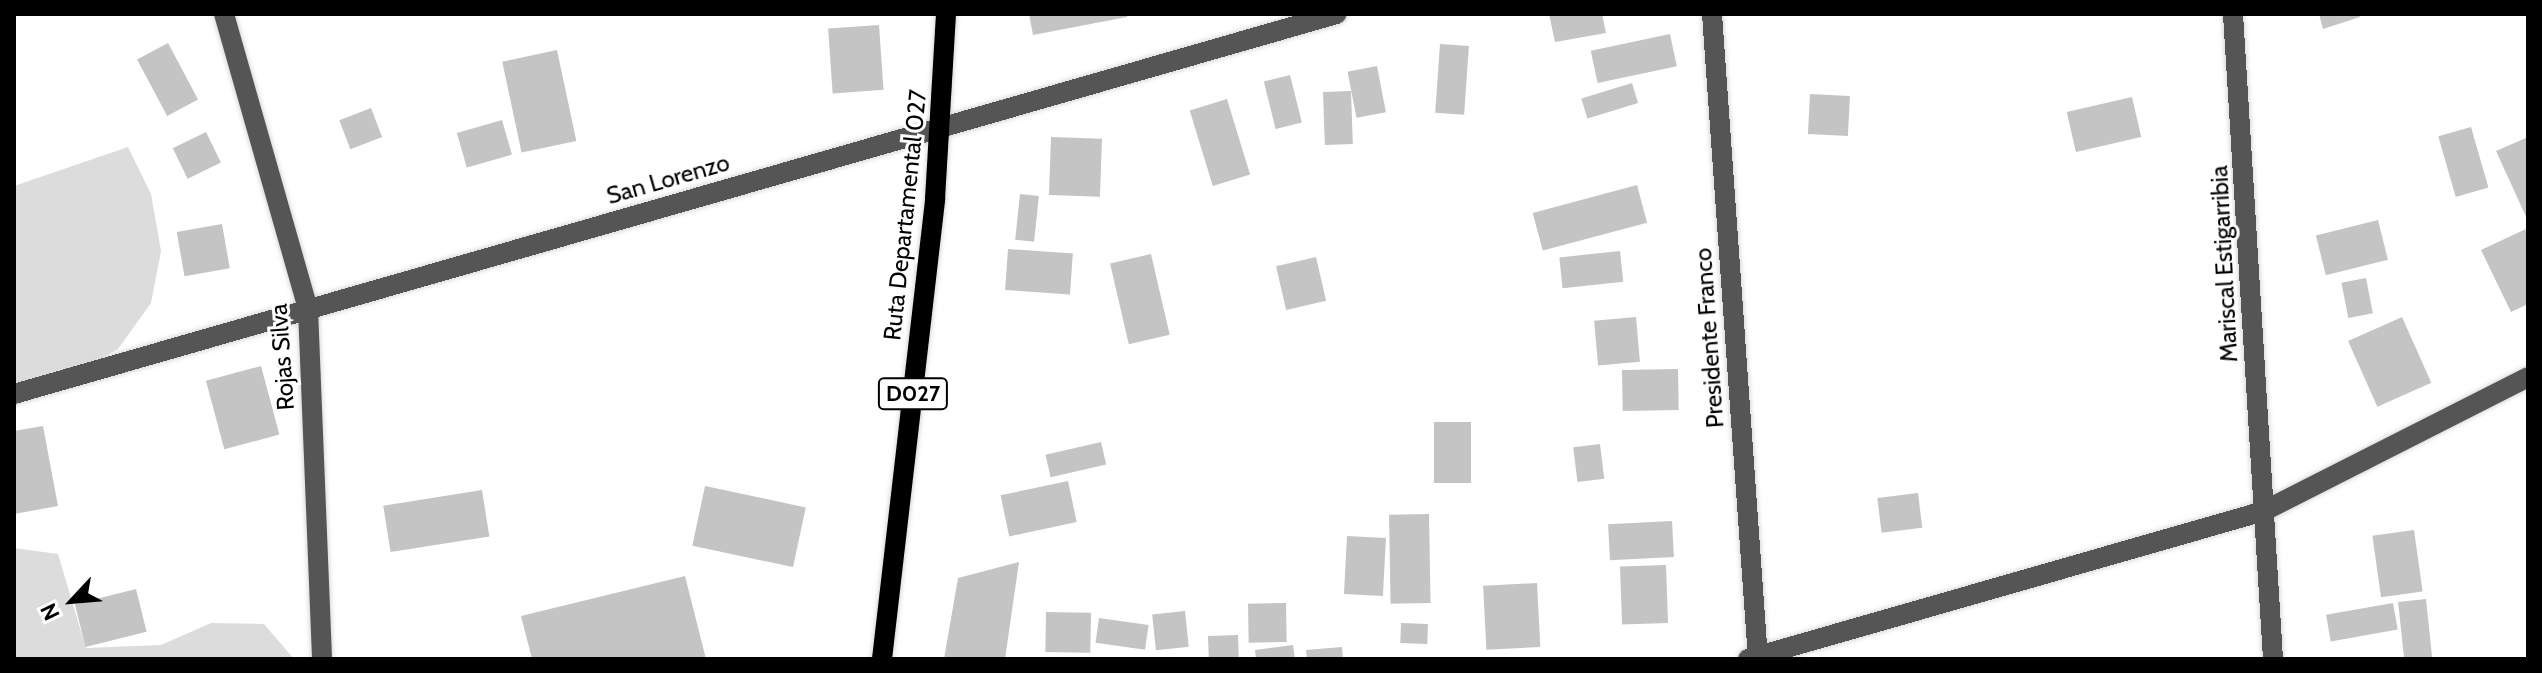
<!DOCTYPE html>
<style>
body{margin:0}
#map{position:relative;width:2542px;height:673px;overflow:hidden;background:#fff;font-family:Cabin,sans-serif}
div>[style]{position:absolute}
.green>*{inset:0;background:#dcdcdc}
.building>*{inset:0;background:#c4c4c4;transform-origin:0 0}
.roads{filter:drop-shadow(0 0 2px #dbdbdb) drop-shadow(0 0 2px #dbdbdb)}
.minor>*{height:20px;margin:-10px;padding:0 10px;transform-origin:10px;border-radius:10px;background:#555}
.major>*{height:20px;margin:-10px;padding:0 10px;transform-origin:10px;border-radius:10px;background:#000}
span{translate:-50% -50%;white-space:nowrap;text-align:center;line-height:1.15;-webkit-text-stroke:6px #fff;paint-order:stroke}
.shield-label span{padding:2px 6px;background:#fff;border:2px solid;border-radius:6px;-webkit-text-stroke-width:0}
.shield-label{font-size:22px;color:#000;font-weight:700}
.street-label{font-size:24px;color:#000}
.frame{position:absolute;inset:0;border:16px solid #000;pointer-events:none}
.north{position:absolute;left:32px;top:561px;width:80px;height:80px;-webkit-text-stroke:6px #fff;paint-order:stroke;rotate:244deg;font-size:22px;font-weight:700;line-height:32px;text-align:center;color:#000}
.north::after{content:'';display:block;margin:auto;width:28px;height:36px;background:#000;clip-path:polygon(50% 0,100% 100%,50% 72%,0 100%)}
</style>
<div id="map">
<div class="green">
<div style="clip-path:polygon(128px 147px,151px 194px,161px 251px,151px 303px,118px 349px,14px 407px,14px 186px)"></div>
<div style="clip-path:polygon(14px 548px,58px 554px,86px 648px,161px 645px,211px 623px,264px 624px,294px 659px,14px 659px)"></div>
</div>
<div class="building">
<div style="clip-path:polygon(1029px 14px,1127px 14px,1127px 17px,1033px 35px)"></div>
<div style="clip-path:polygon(1549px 14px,1602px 14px,1606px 33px,1555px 42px)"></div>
<div style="clip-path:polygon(2319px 14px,2359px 14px,2360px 17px,2323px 29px)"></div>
<div style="left:879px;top:25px;width:65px;height:51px;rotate:86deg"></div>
<div style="left:1670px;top:34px;width:33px;height:81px;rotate:78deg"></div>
<div style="left:168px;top:43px;width:64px;height:35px;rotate:62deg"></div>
<div style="left:1440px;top:44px;width:29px;height:69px;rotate:4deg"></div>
<div style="left:557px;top:50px;width:93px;height:56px;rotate:78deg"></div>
<div style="left:1377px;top:66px;width:47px;height:30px;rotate:79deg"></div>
<div style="left:1290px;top:75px;width:49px;height:27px;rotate:76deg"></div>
<div style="left:1632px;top:83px;width:21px;height:53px;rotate:73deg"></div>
<div style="left:1351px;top:91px;width:53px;height:28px;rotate:88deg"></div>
<div style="left:1810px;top:94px;width:40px;height:40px;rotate:3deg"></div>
<div style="left:2132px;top:97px;width:41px;height:67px;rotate:77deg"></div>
<div style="left:1227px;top:99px;width:79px;height:39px;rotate:73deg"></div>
<div style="left:371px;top:108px;width:31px;height:34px;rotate:69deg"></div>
<div style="left:502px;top:120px;width:36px;height:47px;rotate:74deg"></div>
<div style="left:2471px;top:127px;width:63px;height:34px;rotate:74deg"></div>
<div style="left:206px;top:132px;width:34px;height:37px;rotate:64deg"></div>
<div style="left:1051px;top:137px;width:51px;height:58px;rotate:2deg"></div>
<div style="clip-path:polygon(2528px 137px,2528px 221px,2496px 151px)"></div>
<div style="left:1637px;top:185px;width:39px;height:108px;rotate:75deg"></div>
<div style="left:1020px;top:194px;width:19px;height:46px;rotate:6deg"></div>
<div style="left:2378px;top:220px;width:41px;height:64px;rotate:76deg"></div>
<div style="left:222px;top:224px;width:45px;height:46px;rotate:80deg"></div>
<div style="clip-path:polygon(2528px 228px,2528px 304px,2511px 312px,2481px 250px)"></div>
<div style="left:1008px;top:249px;width:65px;height:41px;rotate:4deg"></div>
<div style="left:1620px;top:251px;width:31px;height:61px;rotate:84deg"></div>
<div style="left:1151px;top:254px;width:83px;height:42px;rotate:77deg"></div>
<div style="left:1316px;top:257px;width:45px;height:41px;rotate:77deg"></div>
<div style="left:2366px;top:278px;width:36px;height:25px;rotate:79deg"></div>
<div style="left:1636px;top:317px;width:45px;height:42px;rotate:85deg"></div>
<div style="left:2402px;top:317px;width:72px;height:59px;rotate:66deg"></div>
<div style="left:261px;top:366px;width:71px;height:57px;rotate:75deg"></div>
<div style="left:1678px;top:369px;width:41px;height:56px;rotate:89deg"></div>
<div style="left:1434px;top:422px;width:37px;height:61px"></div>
<div style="clip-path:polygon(43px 426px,58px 506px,14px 514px,14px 431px)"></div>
<div style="left:1101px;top:442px;width:23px;height:57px;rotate:77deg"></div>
<div style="left:1600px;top:444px;width:35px;height:27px;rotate:83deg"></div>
<div style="left:1068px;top:481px;width:42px;height:69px;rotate:78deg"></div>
<div style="left:705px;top:486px;width:103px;height:61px;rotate:12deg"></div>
<div style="left:482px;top:490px;width:47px;height:100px;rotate:81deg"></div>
<div style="left:1918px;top:493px;width:35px;height:41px;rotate:83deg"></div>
<div style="left:1429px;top:514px;width:89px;height:40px;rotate:89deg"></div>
<div style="left:1672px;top:521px;width:36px;height:64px;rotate:87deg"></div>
<div style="left:2414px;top:530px;width:62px;height:42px;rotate:82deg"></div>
<div style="left:1347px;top:536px;width:39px;height:58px;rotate:3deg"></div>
<div style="clip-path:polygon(1019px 562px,1005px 659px,944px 659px,958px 578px)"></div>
<div style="left:1666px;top:565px;width:58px;height:46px;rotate:88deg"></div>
<div style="clip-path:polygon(685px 576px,706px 659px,532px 659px,521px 616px)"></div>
<div style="left:1537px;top:583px;width:64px;height:54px;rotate:87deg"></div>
<div style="left:136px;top:589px;width:44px;height:63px;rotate:76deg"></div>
<div style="left:2426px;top:599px;width:60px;height:28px;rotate:84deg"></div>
<div style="left:1286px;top:603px;width:39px;height:38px;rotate:89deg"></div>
<div style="left:2393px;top:603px;width:27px;height:68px;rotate:80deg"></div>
<div style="left:1185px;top:611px;width:36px;height:33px;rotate:84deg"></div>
<div style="left:1046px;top:612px;width:45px;height:40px;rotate:1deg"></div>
<div style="left:1099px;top:618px;width:50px;height:25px;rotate:8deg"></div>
<div style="left:1401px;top:623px;width:27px;height:20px;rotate:2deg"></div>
<div style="left:1238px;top:635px;width:24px;height:30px;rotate:88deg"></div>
<div style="clip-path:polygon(1293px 645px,1295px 659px,1256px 659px,1255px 650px)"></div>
<div style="clip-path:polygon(1342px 647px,1343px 659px,1307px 659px,1306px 650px)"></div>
</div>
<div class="roads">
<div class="minor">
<div style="left:224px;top:14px;width:307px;rotate:74.1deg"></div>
<div style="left:308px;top:309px;width:350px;rotate:87.7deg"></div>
<div style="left:1712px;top:14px;width:647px;rotate:85.92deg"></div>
<div style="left:2233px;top:14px;width:646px;rotate:86.45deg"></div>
<div style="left:14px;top:394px;width:1376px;rotate:-16.03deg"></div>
<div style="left:1748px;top:659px;width:537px;rotate:-16deg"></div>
<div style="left:2264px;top:511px;width:296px;rotate:-26.9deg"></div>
</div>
<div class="major">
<div style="left:882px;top:659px;width:463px;rotate:-83.4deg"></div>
<div style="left:935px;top:199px;width:185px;rotate:-86.6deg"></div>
</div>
</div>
<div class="shield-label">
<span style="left:913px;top:394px">D027</span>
</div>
<div class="street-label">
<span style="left:668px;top:179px;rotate:-16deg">San Lorenzo</span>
<span style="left:905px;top:215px;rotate:-84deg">Ruta Departamental 027</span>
<span style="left:2224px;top:264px;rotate:-93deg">Mariscal Estigarribia</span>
<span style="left:1709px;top:338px;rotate:-94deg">Presidente Franco</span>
<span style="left:282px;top:357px;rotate:-94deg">Rojas Silva</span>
</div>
<div class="frame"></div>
<div class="north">N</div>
</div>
